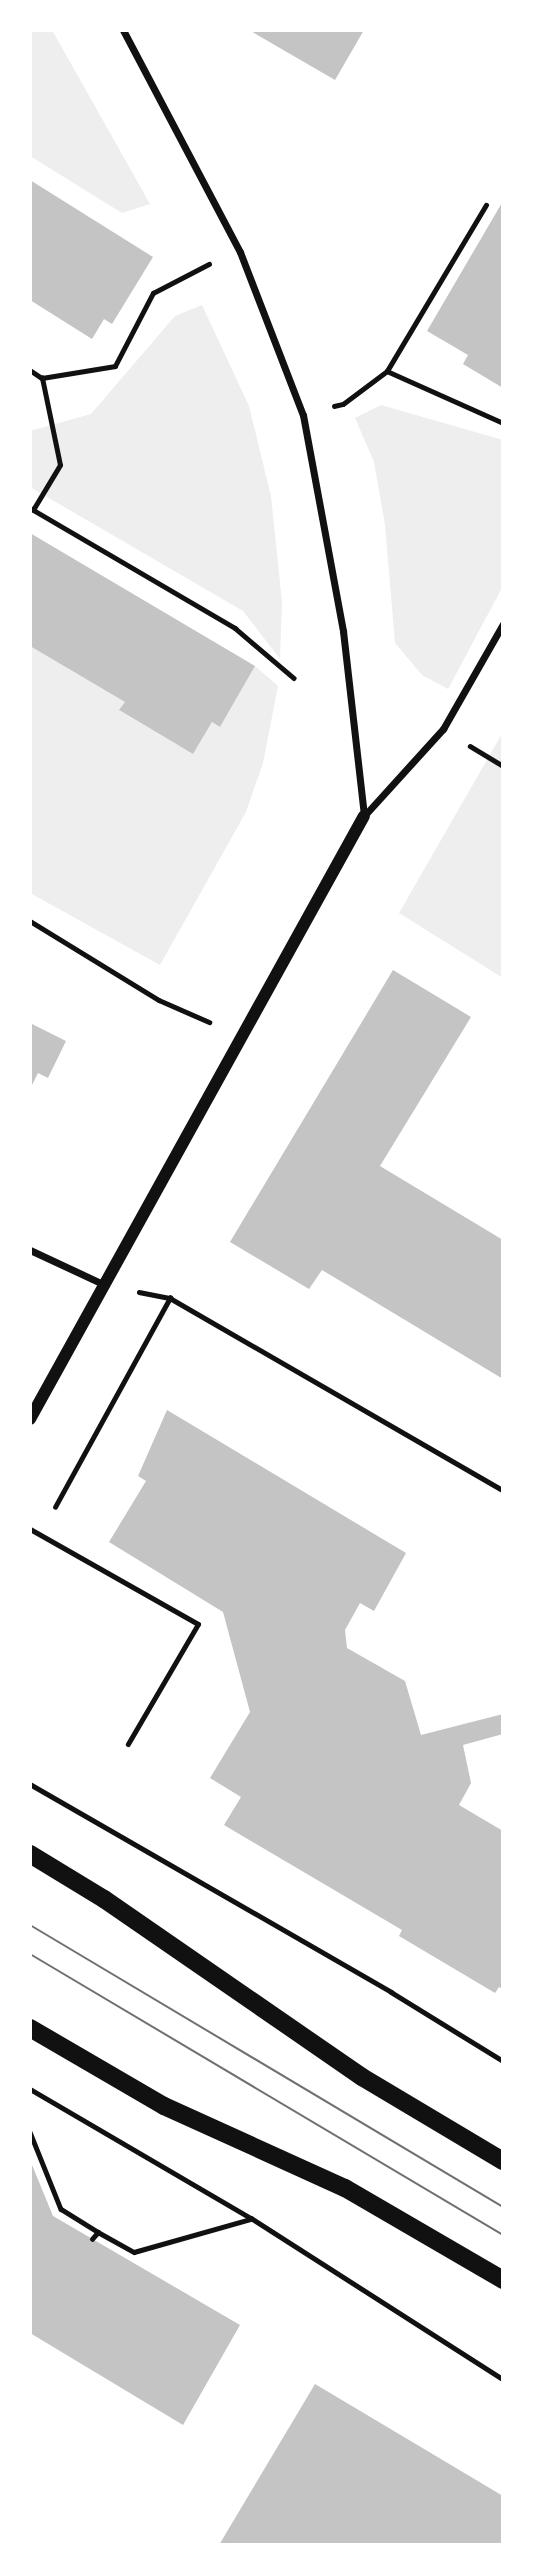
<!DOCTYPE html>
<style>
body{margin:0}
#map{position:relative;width:533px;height:2575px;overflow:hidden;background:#fff;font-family:Montserrat,sans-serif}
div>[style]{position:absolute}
.green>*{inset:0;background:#eee}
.building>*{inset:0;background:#c4c4c4}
.path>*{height:4.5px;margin:-2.25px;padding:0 2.25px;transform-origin:2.25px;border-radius:2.25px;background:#111}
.service>*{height:5px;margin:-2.5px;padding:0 2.5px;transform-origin:2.5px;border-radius:2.5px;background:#111}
.minor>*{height:7px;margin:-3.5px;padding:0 3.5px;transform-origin:3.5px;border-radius:3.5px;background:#111}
.tertiary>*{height:12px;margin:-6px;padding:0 6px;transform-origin:6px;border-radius:6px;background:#111}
.primary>*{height:18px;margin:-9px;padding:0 9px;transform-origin:9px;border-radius:9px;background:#111}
.tram>*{height:2px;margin:-1px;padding:0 1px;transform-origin:1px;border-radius:1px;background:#707070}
span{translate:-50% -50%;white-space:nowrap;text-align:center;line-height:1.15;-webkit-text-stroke:6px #fff;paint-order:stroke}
.frame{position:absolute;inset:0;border:32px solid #fff;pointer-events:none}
</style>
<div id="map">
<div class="green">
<div style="clip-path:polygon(30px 30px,52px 30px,150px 204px,122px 213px,30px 156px)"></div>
<div style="clip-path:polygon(202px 305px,249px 406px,271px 496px,282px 602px,280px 659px,243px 611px,30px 487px,30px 431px,91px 414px,175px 316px)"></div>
<div style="clip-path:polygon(381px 405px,503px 440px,503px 586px,448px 689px,422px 675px,395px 643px,385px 525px,374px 462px,355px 418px)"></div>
<div style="clip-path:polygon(30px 646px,125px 702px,120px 711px,193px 754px,212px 722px,220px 727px,255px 666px,278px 686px,263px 763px,246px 812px,160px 965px,30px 893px)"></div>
<div style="clip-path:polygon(503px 732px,503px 978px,399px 913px)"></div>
</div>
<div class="building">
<div style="clip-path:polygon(249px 30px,364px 30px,335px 80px)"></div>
<div style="clip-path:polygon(30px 180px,153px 257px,112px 324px,104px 319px,92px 339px,30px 300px)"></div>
<div style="clip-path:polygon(503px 201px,503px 388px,463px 364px,468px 355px,427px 331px)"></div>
<div style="clip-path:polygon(30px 533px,255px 666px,220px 727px,212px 722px,193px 754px,119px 710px,125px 702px,30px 646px)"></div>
<div style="clip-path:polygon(393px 970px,471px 1017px,380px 1166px,503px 1240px,503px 1379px,322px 1270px,309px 1289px,230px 1242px)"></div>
<div style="clip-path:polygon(30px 1023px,66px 1041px,48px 1078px,38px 1073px,30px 1089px)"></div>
<div style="clip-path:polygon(167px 1410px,406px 1553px,374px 1611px,360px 1603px,345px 1630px,347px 1648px,405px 1681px,421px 1735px,503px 1714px,503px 1734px,463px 1745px,471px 1783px,459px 1805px,503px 1831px,503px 1989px,499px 1987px,495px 1993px,399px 1936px,402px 1930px,224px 1825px,241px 1797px,210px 1778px,250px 1712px,223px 1612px,109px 1542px,146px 1481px,138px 1476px)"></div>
<div style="clip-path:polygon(30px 2160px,53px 2216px,240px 2325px,183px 2425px,30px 2333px)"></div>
<div style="clip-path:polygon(315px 2384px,503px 2496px,503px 2545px,219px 2545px)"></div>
</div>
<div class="path">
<div style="left:30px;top:370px;width:14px;rotate:34deg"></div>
<div style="left:42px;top:378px;width:74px;rotate:-9.3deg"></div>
<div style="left:115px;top:366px;width:82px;rotate:-62.5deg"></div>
<div style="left:153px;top:293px;width:63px;rotate:-27.4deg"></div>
<div style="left:387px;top:371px;width:193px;rotate:-59.2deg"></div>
<div style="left:334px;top:406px;width:9px;rotate:-13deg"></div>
<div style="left:343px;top:404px;width:55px;rotate:-36.9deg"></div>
<div style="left:387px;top:371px;width:127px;rotate:24.1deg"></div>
<div style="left:30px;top:508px;width:238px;rotate:30.3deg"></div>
<div style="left:235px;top:628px;width:77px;rotate:40.3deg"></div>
<div style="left:33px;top:510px;width:52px;rotate:-59deg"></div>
<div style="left:60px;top:465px;width:89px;rotate:-101.7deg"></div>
<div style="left:470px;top:746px;width:39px;rotate:31deg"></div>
<div style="left:30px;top:921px;width:151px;rotate:31.5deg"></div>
<div style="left:159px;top:1000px;width:55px;rotate:23.7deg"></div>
<div style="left:139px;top:1292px;width:32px;rotate:11deg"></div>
<div style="left:170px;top:1298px;width:384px;rotate:30deg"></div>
<div style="left:55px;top:1507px;width:239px;rotate:-61.2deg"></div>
<div style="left:30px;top:1784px;width:417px;rotate:29.9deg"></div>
<div style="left:391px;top:1992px;width:132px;rotate:31.6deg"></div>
<div style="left:30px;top:2089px;width:256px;rotate:30.3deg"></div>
<div style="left:251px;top:2218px;width:299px;rotate:32.6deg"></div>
<div style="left:30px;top:2132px;width:83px;rotate:68.1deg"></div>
<div style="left:61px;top:2209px;width:44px;rotate:31.9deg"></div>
<div style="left:92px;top:2239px;width:9px;rotate:-49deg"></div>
<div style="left:98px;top:2232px;width:41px;rotate:29.1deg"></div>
<div style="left:134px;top:2252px;width:122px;rotate:-15.8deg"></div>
</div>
<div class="service">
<div style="left:30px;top:1529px;width:193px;rotate:29.5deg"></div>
<div style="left:198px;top:1624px;width:139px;rotate:120.3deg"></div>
</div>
<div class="minor">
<div style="left:123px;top:30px;width:251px;rotate:62.2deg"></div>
<div style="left:240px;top:252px;width:175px;rotate:68.9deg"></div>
<div style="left:303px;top:415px;width:220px;rotate:79.5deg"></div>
<div style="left:343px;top:631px;width:186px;rotate:83.5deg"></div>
<div style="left:364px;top:816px;width:118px;rotate:-47.8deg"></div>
<div style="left:443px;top:729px;width:121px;rotate:-60.3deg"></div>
<div style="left:30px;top:1250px;width:83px;rotate:25deg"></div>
</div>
<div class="tertiary">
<div style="left:30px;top:1419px;width:689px;rotate:-61.02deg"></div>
</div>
<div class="primary">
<div style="left:30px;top:1854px;width:87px;rotate:31.3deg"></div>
<div style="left:104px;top:1899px;width:313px;rotate:34.6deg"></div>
<div style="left:362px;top:2077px;width:164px;rotate:30.8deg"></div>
<div style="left:30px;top:2028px;width:155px;rotate:30.2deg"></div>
<div style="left:164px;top:2106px;width:199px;rotate:24.4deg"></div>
<div style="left:345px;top:2188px;width:183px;rotate:30.2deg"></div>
</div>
<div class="tram">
<div style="left:30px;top:1925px;width:551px;rotate:30.8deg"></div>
<div style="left:30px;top:1954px;width:550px;rotate:30.71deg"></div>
</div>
<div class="frame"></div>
</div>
